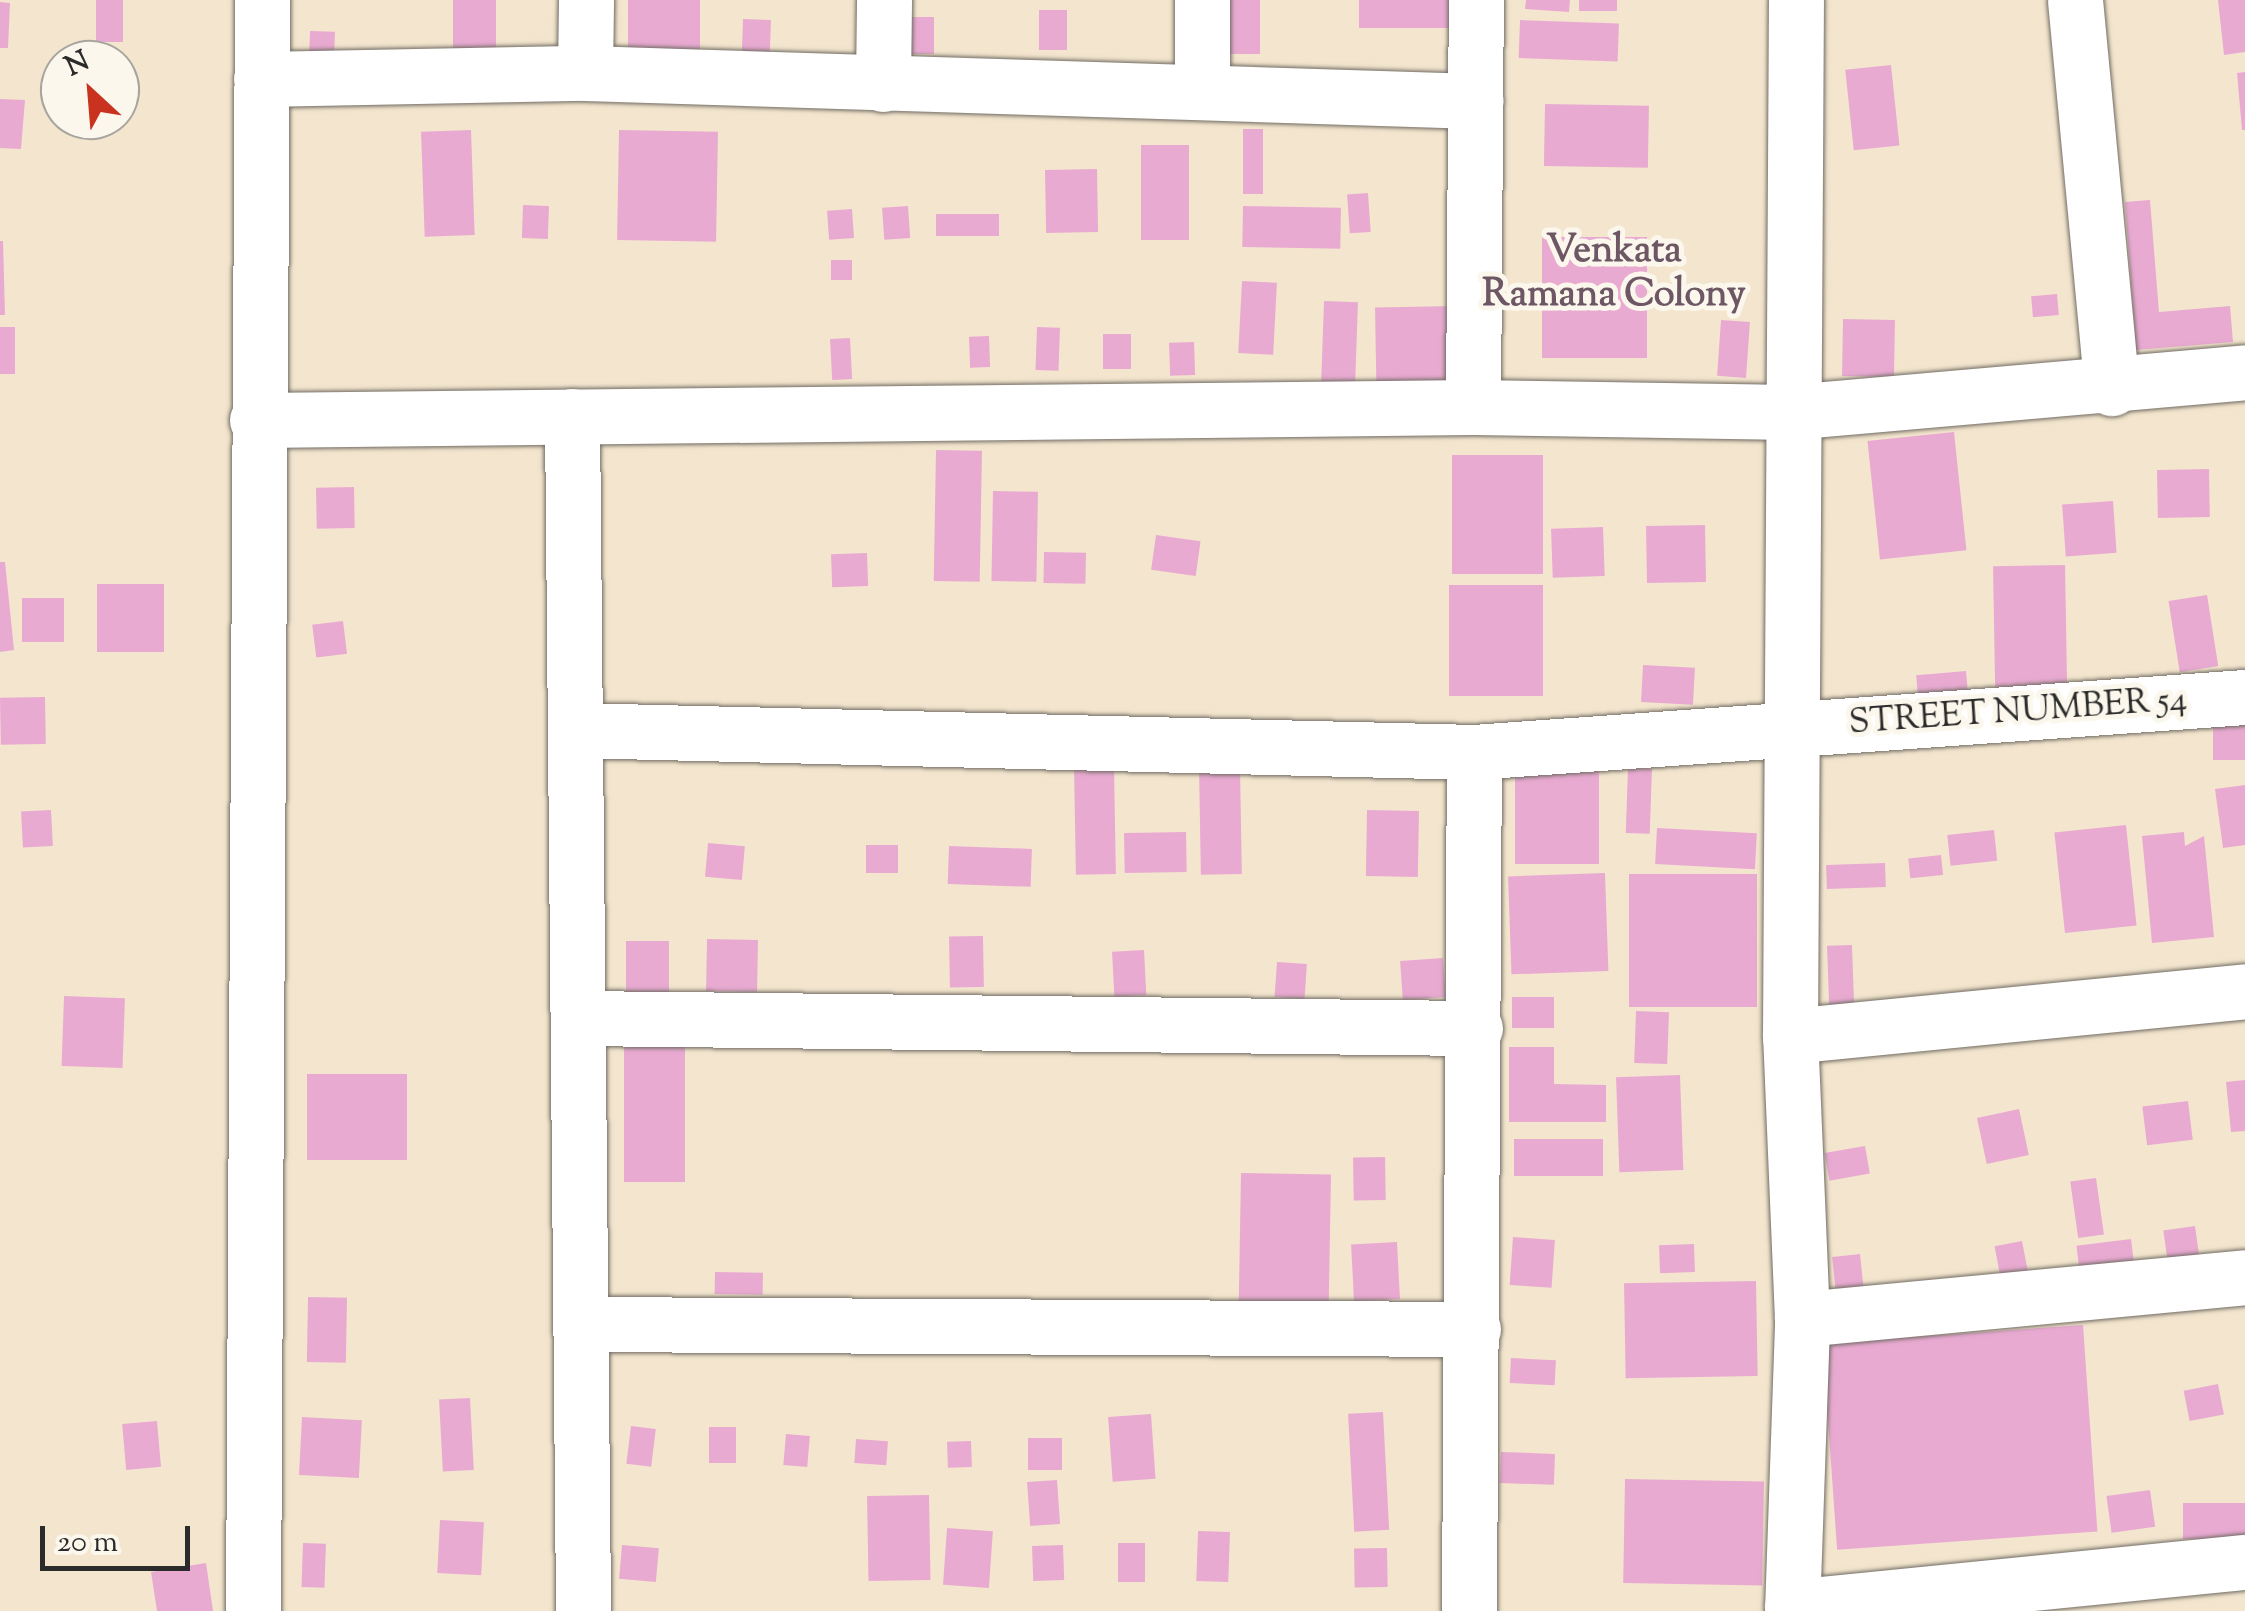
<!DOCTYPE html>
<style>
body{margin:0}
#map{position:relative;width:2245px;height:1611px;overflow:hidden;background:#f4e6ce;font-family:"Sorts Mill Goudy",serif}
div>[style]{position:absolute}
.building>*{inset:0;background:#e9aad2;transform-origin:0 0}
.roads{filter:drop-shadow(0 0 2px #716c64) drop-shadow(0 0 2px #716c64)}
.minor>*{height:55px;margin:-27.5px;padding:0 27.5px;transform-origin:27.5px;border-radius:27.5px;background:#fff}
span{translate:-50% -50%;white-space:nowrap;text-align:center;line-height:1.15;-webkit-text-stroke:10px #fbf7ec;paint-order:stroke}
.street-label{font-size:35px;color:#2b2b2b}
.neighbourhood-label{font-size:38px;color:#6e5765;font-weight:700}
.north{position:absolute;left:40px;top:40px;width:100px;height:100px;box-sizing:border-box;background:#fbf7ec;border:2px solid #a8a59f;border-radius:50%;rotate:334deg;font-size:28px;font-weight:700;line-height:40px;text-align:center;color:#2b2b2b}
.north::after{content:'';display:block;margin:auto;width:35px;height:45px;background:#c8321e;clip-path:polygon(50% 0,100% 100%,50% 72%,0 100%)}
.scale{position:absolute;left:40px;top:1526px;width:150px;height:45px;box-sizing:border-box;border:5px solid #2b2b2b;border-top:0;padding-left:12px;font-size:30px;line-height:35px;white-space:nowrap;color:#2b2b2b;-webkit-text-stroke:8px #fbf7ec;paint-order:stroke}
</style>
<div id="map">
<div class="building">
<div style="left:96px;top:0;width:27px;height:42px"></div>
<div style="left:453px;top:0;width:43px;height:60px"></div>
<div style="left:628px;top:0;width:72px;height:50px"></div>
<div style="left:1220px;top:0;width:40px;height:54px"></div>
<div style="left:1359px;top:0;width:95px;height:28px"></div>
<div style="clip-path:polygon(1526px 0,1570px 0,1569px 12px,1525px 9px)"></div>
<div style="left:1579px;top:0;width:38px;height:11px"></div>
<div style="clip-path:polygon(2218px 0,2245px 0,2245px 52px,2224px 55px)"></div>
<div style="clip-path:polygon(0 2px,10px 3px,8px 48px,0 48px)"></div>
<div style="left:1039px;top:10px;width:28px;height:40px"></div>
<div style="left:909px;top:17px;width:25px;height:37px"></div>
<div style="left:743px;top:19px;width:28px;height:38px;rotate:2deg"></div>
<div style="left:1520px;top:20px;width:99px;height:38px;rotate:2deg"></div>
<div style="left:310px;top:31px;width:25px;height:28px;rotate:2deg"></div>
<div style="left:1891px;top:65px;width:81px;height:46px;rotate:84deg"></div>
<div style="clip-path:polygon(2245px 72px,2245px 130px,2242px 130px,2237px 73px)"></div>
<div style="clip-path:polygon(0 99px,25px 100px,21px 149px,0 148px)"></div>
<div style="left:1545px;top:104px;width:104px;height:62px;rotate:1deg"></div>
<div style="left:1243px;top:129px;width:20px;height:65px"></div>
<div style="left:471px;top:130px;width:105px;height:50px;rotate:88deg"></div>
<div style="left:619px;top:130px;width:99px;height:110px;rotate:1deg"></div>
<div style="left:1141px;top:145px;width:48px;height:95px"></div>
<div style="left:1097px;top:169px;width:63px;height:52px;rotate:89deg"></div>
<div style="left:1368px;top:193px;width:39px;height:21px;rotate:86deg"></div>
<div style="clip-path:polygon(2150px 200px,2159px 312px,2230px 306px,2233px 342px,2136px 350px,2125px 202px)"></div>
<div style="left:523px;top:205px;width:26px;height:33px;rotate:2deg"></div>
<div style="left:908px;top:206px;width:32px;height:26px;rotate:86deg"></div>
<div style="left:1243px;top:206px;width:98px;height:41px;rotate:1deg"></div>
<div style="left:852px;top:209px;width:29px;height:25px;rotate:86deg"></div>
<div style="left:936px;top:214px;width:63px;height:22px"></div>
<div style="left:1647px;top:237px;width:121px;height:105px;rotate:90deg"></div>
<div style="clip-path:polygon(0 241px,3px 241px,5px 315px,0 315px)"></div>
<div style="left:852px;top:260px;width:20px;height:21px;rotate:90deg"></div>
<div style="left:1242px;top:281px;width:35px;height:72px;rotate:3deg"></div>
<div style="left:2057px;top:294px;width:21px;height:26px;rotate:85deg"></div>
<div style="left:1324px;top:301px;width:34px;height:85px;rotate:2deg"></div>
<div style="left:1455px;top:306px;width:79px;height:80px;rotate:89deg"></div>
<div style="left:1843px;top:319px;width:52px;height:57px;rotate:1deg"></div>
<div style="left:1721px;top:320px;width:29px;height:56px;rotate:4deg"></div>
<div style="left:0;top:327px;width:15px;height:47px"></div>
<div style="left:1037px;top:327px;width:23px;height:43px;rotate:2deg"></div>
<div style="left:1103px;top:334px;width:28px;height:35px"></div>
<div style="left:989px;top:336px;width:31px;height:20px;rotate:88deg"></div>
<div style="left:850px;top:338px;width:41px;height:20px;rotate:87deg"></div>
<div style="left:1194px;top:342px;width:33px;height:25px;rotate:88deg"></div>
<div style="left:1954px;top:432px;width:119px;height:87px;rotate:84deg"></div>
<div style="left:936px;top:450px;width:46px;height:131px;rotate:1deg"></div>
<div style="left:1452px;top:455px;width:91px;height:119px"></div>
<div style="left:2209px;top:469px;width:48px;height:52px;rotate:89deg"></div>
<div style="left:354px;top:487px;width:41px;height:38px;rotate:89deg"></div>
<div style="left:993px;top:491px;width:45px;height:90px;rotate:1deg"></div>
<div style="left:2113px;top:501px;width:52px;height:51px;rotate:86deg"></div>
<div style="left:1705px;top:525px;width:57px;height:59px;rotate:89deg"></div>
<div style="left:1603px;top:527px;width:49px;height:52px;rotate:88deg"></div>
<div style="left:1156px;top:535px;width:45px;height:35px;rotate:8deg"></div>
<div style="left:1044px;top:552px;width:42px;height:31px;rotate:1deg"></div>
<div style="left:867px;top:553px;width:33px;height:36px;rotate:88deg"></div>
<div style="clip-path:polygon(0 562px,5px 562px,14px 650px,0 652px)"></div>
<div style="left:2065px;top:565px;width:121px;height:72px;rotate:89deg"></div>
<div style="left:97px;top:584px;width:67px;height:68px"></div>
<div style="left:1449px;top:585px;width:94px;height:111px"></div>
<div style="left:2207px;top:595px;width:72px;height:39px;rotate:81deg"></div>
<div style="left:64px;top:598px;width:44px;height:42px;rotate:90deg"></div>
<div style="left:343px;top:621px;width:33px;height:31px;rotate:83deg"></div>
<div style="left:1643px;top:665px;width:52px;height:37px;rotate:3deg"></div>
<div style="left:1966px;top:671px;width:35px;height:50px;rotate:85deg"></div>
<div style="left:45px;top:697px;width:47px;height:45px;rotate:89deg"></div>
<div style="left:2245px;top:713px;width:47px;height:32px;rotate:90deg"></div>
<div style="left:1114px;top:766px;width:108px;height:40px;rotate:89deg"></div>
<div style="left:1240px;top:767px;width:107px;height:41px;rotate:89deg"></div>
<div style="left:1628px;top:768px;width:24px;height:65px;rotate:2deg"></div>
<div style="left:1515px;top:770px;width:84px;height:94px"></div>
<div style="clip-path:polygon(2245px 785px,2245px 845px,2223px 848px,2215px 789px)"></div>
<div style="left:51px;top:810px;width:36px;height:30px;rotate:87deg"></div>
<div style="left:1367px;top:810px;width:52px;height:66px;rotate:1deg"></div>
<div style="left:2126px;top:825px;width:101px;height:72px;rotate:84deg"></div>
<div style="left:1657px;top:828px;width:100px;height:36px;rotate:3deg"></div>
<div style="left:1994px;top:830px;width:31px;height:47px;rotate:84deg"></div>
<div style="left:1186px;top:832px;width:40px;height:62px;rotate:89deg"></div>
<div style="clip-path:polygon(2184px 832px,2185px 846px,2204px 836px,2214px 937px,2152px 943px,2142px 836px)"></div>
<div style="left:708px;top:843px;width:37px;height:34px;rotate:5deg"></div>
<div style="left:866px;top:845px;width:32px;height:28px"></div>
<div style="left:949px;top:846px;width:83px;height:38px;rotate:2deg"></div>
<div style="left:1941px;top:855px;width:20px;height:33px;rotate:84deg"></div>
<div style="left:1885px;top:863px;width:24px;height:59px;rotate:88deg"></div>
<div style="left:1605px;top:873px;width:98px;height:97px;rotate:88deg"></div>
<div style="left:1629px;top:874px;width:128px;height:133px"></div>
<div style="left:983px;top:936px;width:51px;height:34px;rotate:89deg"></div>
<div style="left:707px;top:939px;width:51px;height:52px;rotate:1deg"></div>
<div style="left:669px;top:941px;width:56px;height:43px;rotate:90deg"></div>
<div style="left:1852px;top:945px;width:59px;height:25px;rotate:88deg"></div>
<div style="left:1144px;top:950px;width:45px;height:32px;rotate:87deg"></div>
<div style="left:1443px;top:958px;width:39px;height:43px;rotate:86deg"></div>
<div style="left:1277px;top:962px;width:30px;height:35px;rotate:4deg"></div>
<div style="left:64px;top:996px;width:61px;height:70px;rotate:2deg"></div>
<div style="left:1512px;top:997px;width:42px;height:31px"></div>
<div style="left:1636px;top:1011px;width:33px;height:52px;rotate:2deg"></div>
<div style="left:624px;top:1047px;width:61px;height:135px"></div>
<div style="clip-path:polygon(1509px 1047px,1554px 1047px,1554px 1084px,1606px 1085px,1606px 1122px,1509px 1122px)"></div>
<div style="left:307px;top:1074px;width:100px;height:86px"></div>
<div style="left:1680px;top:1075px;width:95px;height:64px;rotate:88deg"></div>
<div style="clip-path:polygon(2245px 1080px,2245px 1131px,2231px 1132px,2226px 1082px)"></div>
<div style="left:2188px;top:1101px;width:39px;height:46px;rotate:83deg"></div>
<div style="left:2019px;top:1109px;width:47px;height:43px;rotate:78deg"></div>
<div style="left:1514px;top:1139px;width:89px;height:37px"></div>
<div style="left:1865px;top:1146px;width:28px;height:41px;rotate:80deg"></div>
<div style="left:1385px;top:1157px;width:43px;height:32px;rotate:89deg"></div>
<div style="left:1241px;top:1173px;width:90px;height:131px;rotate:1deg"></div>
<div style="left:2096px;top:1178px;width:57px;height:26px;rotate:82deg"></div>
<div style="left:2195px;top:1226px;width:36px;height:32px;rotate:82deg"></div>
<div style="left:1513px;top:1237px;width:42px;height:48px;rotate:4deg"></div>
<div style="left:2131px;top:1239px;width:26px;height:55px;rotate:83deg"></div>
<div style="left:2022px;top:1241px;width:32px;height:28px;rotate:79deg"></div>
<div style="left:1397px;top:1242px;width:57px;height:46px;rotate:87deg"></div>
<div style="left:1694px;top:1244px;width:28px;height:35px;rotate:88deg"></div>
<div style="left:1860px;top:1254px;width:40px;height:28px;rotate:84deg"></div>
<div style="left:715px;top:1272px;width:48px;height:22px;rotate:1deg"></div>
<div style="left:1756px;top:1281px;width:95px;height:132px;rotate:89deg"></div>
<div style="left:308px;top:1297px;width:39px;height:65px;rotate:1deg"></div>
<div style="left:2083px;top:1325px;width:207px;height:261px;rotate:86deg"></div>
<div style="left:1511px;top:1358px;width:45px;height:25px;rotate:3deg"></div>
<div style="left:2218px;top:1384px;width:31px;height:35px;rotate:79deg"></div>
<div style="left:470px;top:1398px;width:72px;height:31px;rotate:87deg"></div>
<div style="left:1383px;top:1412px;width:118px;height:35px;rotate:87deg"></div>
<div style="left:1151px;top:1414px;width:65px;height:43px;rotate:86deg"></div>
<div style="left:302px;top:1417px;width:60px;height:58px;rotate:3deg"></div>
<div style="left:157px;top:1421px;width:46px;height:35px;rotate:85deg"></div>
<div style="left:631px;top:1426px;width:25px;height:38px;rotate:7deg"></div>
<div style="left:709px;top:1427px;width:27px;height:36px"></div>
<div style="left:786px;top:1434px;width:24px;height:31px;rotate:5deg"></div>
<div style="left:1028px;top:1438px;width:34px;height:32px"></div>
<div style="left:856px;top:1439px;width:32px;height:24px;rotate:4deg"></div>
<div style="left:971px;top:1441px;width:26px;height:24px;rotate:88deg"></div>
<div style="left:1501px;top:1452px;width:54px;height:31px;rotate:2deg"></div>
<div style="left:1625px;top:1479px;width:139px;height:104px;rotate:1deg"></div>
<div style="left:1057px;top:1480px;width:44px;height:30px;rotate:86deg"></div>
<div style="left:2150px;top:1490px;width:37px;height:44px;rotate:82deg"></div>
<div style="left:929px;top:1495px;width:85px;height:62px;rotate:89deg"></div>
<div style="left:2245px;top:1503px;width:36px;height:62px;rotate:90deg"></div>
<div style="left:440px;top:1520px;width:44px;height:53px;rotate:3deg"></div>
<div style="left:947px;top:1528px;width:46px;height:57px;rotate:4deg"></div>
<div style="left:1198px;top:1531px;width:32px;height:50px;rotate:2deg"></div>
<div style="left:303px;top:1543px;width:23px;height:44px;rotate:2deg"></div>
<div style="left:1118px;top:1543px;width:27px;height:39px"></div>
<div style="left:622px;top:1545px;width:37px;height:34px;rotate:5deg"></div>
<div style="left:1063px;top:1545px;width:35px;height:31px;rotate:88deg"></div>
<div style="left:1387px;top:1548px;width:39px;height:33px;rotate:89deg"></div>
<div style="clip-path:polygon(206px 1563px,213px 1611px,157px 1611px,151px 1572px)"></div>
</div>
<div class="roads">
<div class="minor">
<div style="left:1202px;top:0;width:92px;rotate:90deg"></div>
<div style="left:2075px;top:0;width:390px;rotate:84.6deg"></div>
<div style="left:585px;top:73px;width:73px;rotate:-89.2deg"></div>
<div style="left:261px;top:79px;width:324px;rotate:-1.1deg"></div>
<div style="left:585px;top:73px;width:891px;rotate:1.8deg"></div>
<div style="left:883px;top:84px;width:84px;rotate:-89.3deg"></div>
<div style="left:1473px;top:407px;width:407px;rotate:-89.6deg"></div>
<div style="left:572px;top:416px;width:1195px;rotate:89.47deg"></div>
<div style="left:257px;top:420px;width:1216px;rotate:-0.61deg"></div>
<div style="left:1473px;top:407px;width:317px;rotate:0.9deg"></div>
<div style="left:1790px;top:412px;width:457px;rotate:-5deg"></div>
<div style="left:575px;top:730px;width:899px;rotate:1.4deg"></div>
<div style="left:578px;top:1018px;width:897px;rotate:0.64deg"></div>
<div style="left:1790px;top:1036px;width:457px;rotate:-5.6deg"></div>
<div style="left:1802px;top:1319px;width:445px;rotate:-5.4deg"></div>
<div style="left:581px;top:1324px;width:892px;rotate:0.32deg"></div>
<div style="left:1792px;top:1607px;width:455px;rotate:-5.7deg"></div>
<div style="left:253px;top:1611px;width:1611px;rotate:-89.68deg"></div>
<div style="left:1469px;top:1611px;width:859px;rotate:-89.67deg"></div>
<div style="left:1474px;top:752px;width:773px;rotate:-4.08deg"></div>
<div style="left:1792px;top:1611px;width:292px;rotate:-88deg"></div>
<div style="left:1802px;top:1319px;width:283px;rotate:-92.4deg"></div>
<div style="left:1790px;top:1036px;width:1036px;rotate:-89.67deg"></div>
</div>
</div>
<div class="street-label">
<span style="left:2018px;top:713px;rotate:-4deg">STREET NUMBER 54</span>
</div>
<div class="neighbourhood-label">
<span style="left:1614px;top:275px">Venkata<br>Ramana Colony</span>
</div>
<div class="north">N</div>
<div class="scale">20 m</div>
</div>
